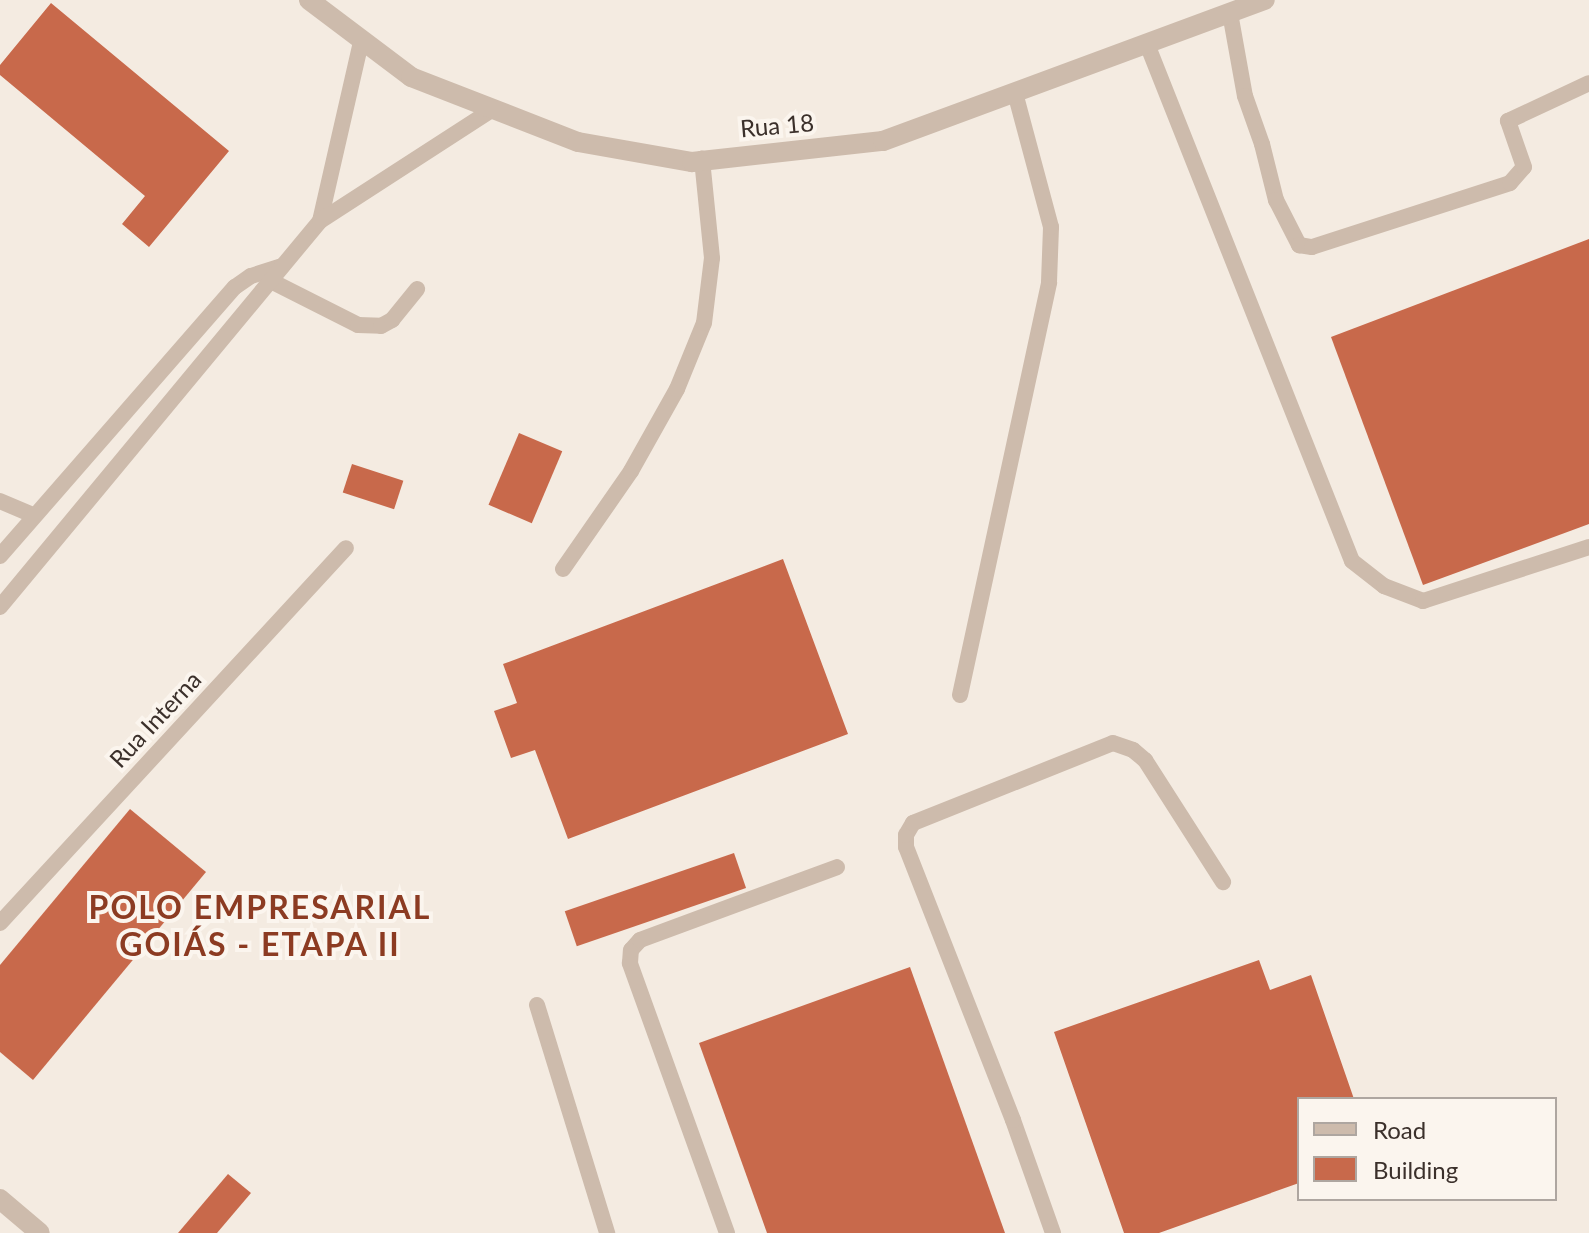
<!DOCTYPE html>
<meta charset="utf-8">
<style>
body{margin:0}
#map{position:relative;width:1589px;height:1233px;overflow:hidden;background:#f4ebe1;font-family:Lato,sans-serif}
div>[style]{position:absolute}
.building>*{inset:0;background:#c8694b;transform-origin:0 0}
.lane>*{height:16px;margin:-8px;padding:0 8px;transform-origin:8px;border-radius:8px;background:#cdbbac}
.street>*{height:20px;margin:-10px;padding:0 10px;transform-origin:10px;border-radius:10px;background:#cdbbac}
span{translate:-50% -50%;white-space:nowrap;text-align:center;line-height:1.15;-webkit-text-stroke:8px #fbf5ee;paint-order:stroke}
.street-label{font-size:24px;color:#3b302b}
.district-label{font-size:32px;color:#8c3b22;font-weight:700;letter-spacing:2px}
.legend{position:absolute;left:1297px;top:1097px;width:260px;height:104px;box-sizing:border-box;background:#fbf5ee;border:2px solid #aea6a0;margin:0;padding:10px 14px;list-style:none;font-size:24px;color:#3b302b}
.legend li{display:flex;align-items:center;gap:16px;height:40px}
.legend b{width:40px;border:2px solid #aea6a0}
</style>
<div id="map">
<div class="building">
<div style="clip-path:polygon(51px 3px,229px 151px,149px 247px,122px 224px,145px 196px,0 75px,0 65px)"></div>
<div style="clip-path:polygon(1589px 239px,1589px 524px,1423px 585px,1331px 337px)"></div>
<div style="left:519px;top:433px;width:47px;height:78px;rotate:23deg"></div>
<div style="left:352px;top:464px;width:54px;height:30px;rotate:18deg"></div>
<div style="clip-path:polygon(783px 559px,848px 734px,568px 839px,535px 750px,511px 758px,494px 711px,517px 703px,503px 664px)"></div>
<div style="clip-path:polygon(130px 809px,206px 872px,33px 1080px,0 1052px,0 965px)"></div>
<div style="left:734px;top:853px;width:37px;height:179px;rotate:71deg"></div>
<div style="clip-path:polygon(1259px 960px,1270px 990px,1311px 975px,1354px 1099px,1299px 1099px,1299px 1183px,1159px 1233px,1124px 1233px,1054px 1032px)"></div>
<div style="clip-path:polygon(910px 967px,1005px 1233px,767px 1233px,699px 1043px)"></div>
<div style="clip-path:polygon(228px 1174px,251px 1193px,217px 1233px,178px 1233px)"></div>
</div>
<div class="lane">
<div style="left:1230px;top:13px;width:84px;rotate:79.8deg"></div>
<div style="left:1245px;top:96px;width:51px;rotate:70.5deg"></div>
<div style="left:1262px;top:144px;width:58px;rotate:76deg"></div>
<div style="left:1276px;top:200px;width:51px;rotate:62.9deg"></div>
<div style="left:1299px;top:245px;width:13px;rotate:9deg"></div>
<div style="left:1312px;top:247px;width:208px;rotate:-17.9deg"></div>
<div style="left:1510px;top:183px;width:21px;rotate:-49deg"></div>
<div style="left:1524px;top:167px;width:49px;rotate:-109.2deg"></div>
<div style="left:1508px;top:121px;width:89px;rotate:-25.1deg"></div>
<div style="left:1147px;top:44px;width:556px;rotate:68.37deg"></div>
<div style="left:1352px;top:561px;width:41px;rotate:38deg"></div>
<div style="left:1384px;top:586px;width:42px;rotate:21deg"></div>
<div style="left:1423px;top:601px;width:175px;rotate:-18deg"></div>
<div style="left:320px;top:221px;width:184px;rotate:-77.1deg"></div>
<div style="left:271px;top:281px;width:97px;rotate:26.8deg"></div>
<div style="left:358px;top:325px;width:23px;rotate:2deg"></div>
<div style="left:381px;top:326px;width:13px;rotate:-29deg"></div>
<div style="left:392px;top:320px;width:40px;rotate:-51deg"></div>
<div style="left:0;top:501px;width:36px;rotate:23deg"></div>
<div style="left:0;top:556px;width:357px;rotate:-48.9deg"></div>
<div style="left:235px;top:287px;width:19px;rotate:-35deg"></div>
<div style="left:251px;top:276px;width:33px;rotate:-18deg"></div>
<div style="left:563px;top:569px;width:119px;rotate:-55.2deg"></div>
<div style="left:631px;top:471px;width:94px;rotate:-60.7deg"></div>
<div style="left:677px;top:389px;width:71px;rotate:-67.8deg"></div>
<div style="left:704px;top:323px;width:65px;rotate:-83deg"></div>
<div style="left:712px;top:258px;width:100px;rotate:-95.8deg"></div>
<div style="left:0;top:607px;width:501px;rotate:-50.34deg"></div>
<div style="left:320px;top:221px;width:206px;rotate:-32.9deg"></div>
<div style="left:960px;top:695px;width:422px;rotate:-77.8deg"></div>
<div style="left:1049px;top:282px;width:55px;rotate:-87.9deg"></div>
<div style="left:1051px;top:227px;width:139px;rotate:-105deg"></div>
<div style="left:0;top:923px;width:510px;rotate:-47.3deg"></div>
<div style="left:537px;top:1005px;width:239px;rotate:72.9deg"></div>
<div style="left:727px;top:1233px;width:287px;rotate:-109.8deg"></div>
<div style="left:630px;top:963px;width:13px;rotate:-86deg"></div>
<div style="left:631px;top:950px;width:13px;rotate:-48deg"></div>
<div style="left:640px;top:940px;width:210px;rotate:-20.3deg"></div>
<div style="left:1053px;top:1233px;width:120px;rotate:-109.5deg"></div>
<div style="left:1013px;top:1120px;width:293px;rotate:-111.4deg"></div>
<div style="left:906px;top:847px;width:12px;rotate:-90deg"></div>
<div style="left:906px;top:835px;width:14px;rotate:-60deg"></div>
<div style="left:913px;top:823px;width:215px;rotate:-21.8deg"></div>
<div style="left:1113px;top:743px;width:21px;rotate:19deg"></div>
<div style="left:1133px;top:750px;width:16px;rotate:40deg"></div>
<div style="left:1145px;top:760px;width:145px;rotate:57.4deg"></div>
</div>
<div class="street">
<div style="left:309px;top:0;width:128px;rotate:37deg"></div>
<div style="left:411px;top:77px;width:179px;rotate:21.3deg"></div>
<div style="left:578px;top:142px;width:116px;rotate:10deg"></div>
<div style="left:692px;top:162px;width:192px;rotate:-6.3deg"></div>
<div style="left:883px;top:141px;width:407px;rotate:-20.3deg"></div>
<div style="left:0;top:1199px;width:52px;rotate:40.4deg"></div>
</div>
<div class="street-label">
<span style="left:777px;top:125px;rotate:-5deg">Rua 18</span>
<span style="left:155px;top:719px;rotate:-47deg">Rua Interna</span>
</div>
<div class="district-label">
<span style="left:260px;top:926px">POLO EMPRESARIAL<br>GOIÁS - ETAPA II</span>
</div>
<ul class="legend">
<li><b style="height:10px;background:#cdbbac"></b>Road</li>
<li><b style="height:22px;background:#c8694b"></b>Building</li>
</ul>
</div>
